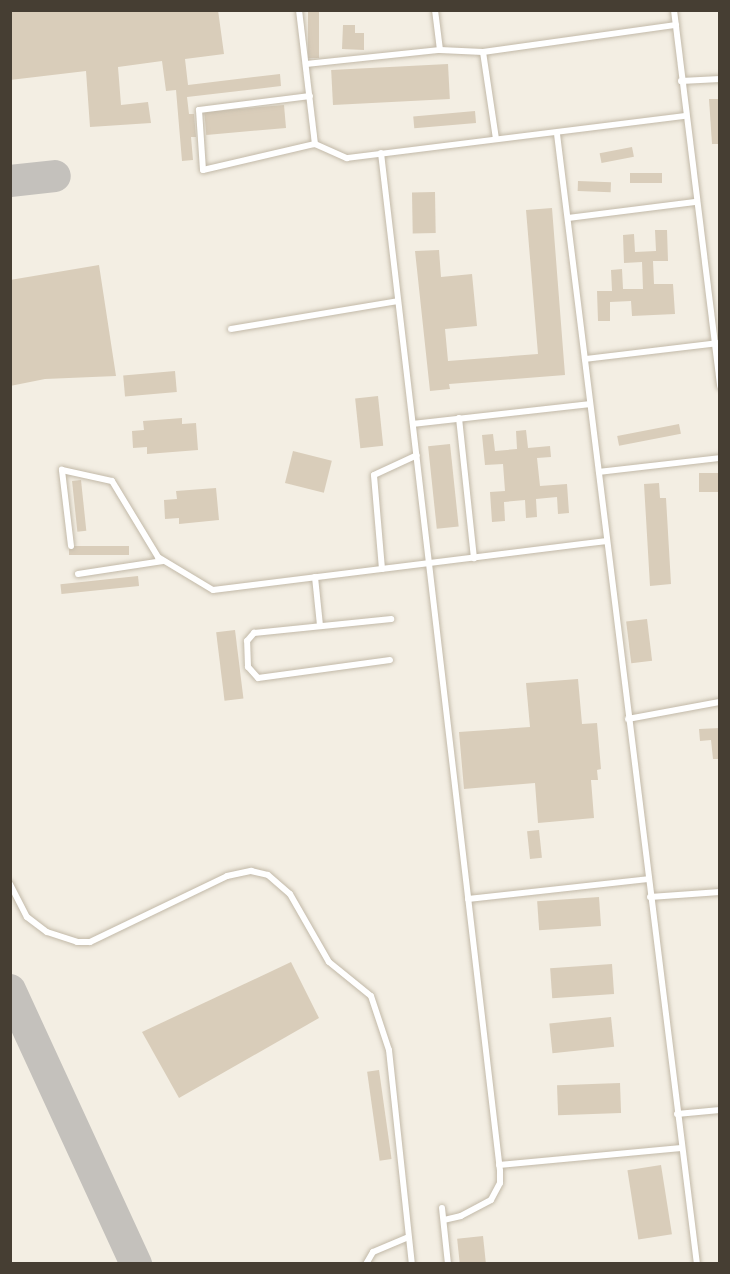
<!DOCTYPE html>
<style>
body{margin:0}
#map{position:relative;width:730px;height:1274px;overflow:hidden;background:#f3eee3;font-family:"Work Sans",sans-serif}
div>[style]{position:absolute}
.taxiway>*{height:32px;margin:-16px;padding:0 16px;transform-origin:16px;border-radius:16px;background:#c4c1bc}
.building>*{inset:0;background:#d9cdba;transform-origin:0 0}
.roads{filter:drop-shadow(0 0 2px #c2b9a8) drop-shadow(0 0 2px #c2b9a8)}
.service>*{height:6px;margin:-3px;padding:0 3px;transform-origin:3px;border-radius:3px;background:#fff}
span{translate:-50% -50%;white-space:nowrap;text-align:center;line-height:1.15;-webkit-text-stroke:4.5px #fff;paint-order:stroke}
.frame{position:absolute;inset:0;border:12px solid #463e33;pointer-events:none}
</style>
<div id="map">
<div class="taxiway">
<div style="left:10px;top:181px;width:45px;rotate:-6.3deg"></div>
<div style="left:10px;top:990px;width:302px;rotate:65.3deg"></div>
</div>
<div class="building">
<div style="clip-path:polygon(10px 10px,218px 10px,224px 54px,185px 59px,188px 85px,280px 74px,281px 86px,187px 97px,189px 114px,194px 114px,196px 137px,191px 137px,193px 160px,182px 161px,176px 90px,166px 91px,162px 61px,118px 67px,121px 105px,148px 102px,151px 123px,90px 127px,86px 71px,10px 80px)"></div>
<div style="left:308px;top:10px;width:11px;height:48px"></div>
<div style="clip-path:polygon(343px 25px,355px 25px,355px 33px,364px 33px,364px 50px,342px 49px)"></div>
<div style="left:448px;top:64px;width:35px;height:117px;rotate:87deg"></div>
<div style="clip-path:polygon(709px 99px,720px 99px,720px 144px,712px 144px)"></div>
<div style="left:284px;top:105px;width:23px;height:80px;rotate:85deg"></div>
<div style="left:475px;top:111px;width:12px;height:62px;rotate:85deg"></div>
<div style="left:632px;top:147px;width:10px;height:33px;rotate:79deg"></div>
<div style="left:662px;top:173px;width:10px;height:32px;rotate:90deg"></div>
<div style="left:578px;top:181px;width:33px;height:10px;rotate:2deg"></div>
<div style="left:435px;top:192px;width:41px;height:23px;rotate:89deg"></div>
<div style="clip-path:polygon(552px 208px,565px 375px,449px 384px,450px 389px,430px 391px,415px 251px,439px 250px,441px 277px,472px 274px,477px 326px,445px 329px,448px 361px,538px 354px,526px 210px)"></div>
<div style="clip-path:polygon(655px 230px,667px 230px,668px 261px,653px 261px,654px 284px,673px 284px,675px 314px,632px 316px,631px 301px,610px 302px,610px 321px,598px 321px,597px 291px,612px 291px,611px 270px,622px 269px,623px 289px,643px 289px,642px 262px,624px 263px,623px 235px,634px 234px,635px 252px,656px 251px)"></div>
<div style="clip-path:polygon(99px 265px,116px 376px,45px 379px,10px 386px,10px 280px)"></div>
<div style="left:175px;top:371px;width:21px;height:52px;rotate:85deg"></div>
<div style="left:378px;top:396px;width:50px;height:23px;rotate:84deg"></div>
<div style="clip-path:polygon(182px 418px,182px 424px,196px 423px,198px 450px,147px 454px,147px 447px,133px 448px,132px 431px,144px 430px,143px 421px)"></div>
<div style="left:679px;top:424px;width:10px;height:63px;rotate:79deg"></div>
<div style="clip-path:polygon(526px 430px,528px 448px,550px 446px,551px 457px,537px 458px,540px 486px,567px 484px,569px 513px,558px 514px,557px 497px,536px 499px,537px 517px,526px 518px,525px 500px,504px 502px,505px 521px,492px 522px,490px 492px,505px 491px,503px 464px,485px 465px,482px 435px,493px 434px,495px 451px,517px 449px,516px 431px)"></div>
<div style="left:450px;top:444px;width:83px;height:22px;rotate:84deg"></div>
<div style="left:293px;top:451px;width:40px;height:33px;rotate:14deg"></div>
<div style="left:720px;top:473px;width:19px;height:21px;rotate:90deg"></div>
<div style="left:81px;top:480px;width:51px;height:9px;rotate:84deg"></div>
<div style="clip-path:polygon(659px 483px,660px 498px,666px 498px,671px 584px,650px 586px,644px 484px)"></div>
<div style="clip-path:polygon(216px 488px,219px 520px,179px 524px,179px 518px,165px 519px,164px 500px,177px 499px,176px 491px)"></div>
<div style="left:129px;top:546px;width:9px;height:60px;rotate:90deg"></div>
<div style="left:138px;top:576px;width:10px;height:78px;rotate:84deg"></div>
<div style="left:647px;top:619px;width:42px;height:21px;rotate:83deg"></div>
<div style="left:235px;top:630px;width:69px;height:19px;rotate:83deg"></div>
<div style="clip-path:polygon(578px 679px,582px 724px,597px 723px,601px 769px,597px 770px,598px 780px,591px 780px,594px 818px,538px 823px,535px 783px,464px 789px,459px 732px,530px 727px,526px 683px)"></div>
<div style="clip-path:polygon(720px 728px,720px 759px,713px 759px,711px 740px,700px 741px,699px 729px)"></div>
<div style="left:539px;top:830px;width:28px;height:12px;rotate:84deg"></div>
<div style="left:599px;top:897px;width:29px;height:62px;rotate:86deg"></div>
<div style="clip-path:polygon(291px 962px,319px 1018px,179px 1098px,142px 1032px)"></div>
<div style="left:612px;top:964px;width:30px;height:62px;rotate:86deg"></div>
<div style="left:611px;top:1017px;width:30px;height:62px;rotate:84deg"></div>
<div style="left:379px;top:1070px;width:90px;height:12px;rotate:82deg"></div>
<div style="left:620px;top:1083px;width:30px;height:63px;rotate:88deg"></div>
<div style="left:661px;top:1165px;width:70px;height:34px;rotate:81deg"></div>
<div style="left:483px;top:1236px;width:27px;height:26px;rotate:84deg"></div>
</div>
<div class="roads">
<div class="service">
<div style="left:299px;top:10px;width:135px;rotate:83.2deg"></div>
<div style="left:435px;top:10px;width:40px;rotate:82.9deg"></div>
<div style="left:440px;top:50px;width:43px;rotate:2.7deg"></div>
<div style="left:483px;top:52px;width:88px;rotate:81.5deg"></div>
<div style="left:674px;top:10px;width:379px;rotate:83deg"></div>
<div style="left:483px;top:52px;width:195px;rotate:-8deg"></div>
<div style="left:306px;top:64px;width:135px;rotate:-6deg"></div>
<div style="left:681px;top:81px;width:39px;rotate:-3deg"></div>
<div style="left:310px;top:96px;width:112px;rotate:172.8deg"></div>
<div style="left:199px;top:110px;width:60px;rotate:86.2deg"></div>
<div style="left:203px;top:170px;width:115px;rotate:-13.1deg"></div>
<div style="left:315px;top:144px;width:35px;rotate:24deg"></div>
<div style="left:347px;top:158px;width:340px;rotate:-7.1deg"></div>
<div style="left:557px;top:134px;width:1139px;rotate:82.94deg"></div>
<div style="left:381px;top:153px;width:1025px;rotate:83.33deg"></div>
<div style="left:500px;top:1171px;width:12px;rotate:90deg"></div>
<div style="left:500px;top:1183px;width:19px;rotate:118deg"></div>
<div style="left:491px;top:1200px;width:34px;rotate:152deg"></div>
<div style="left:461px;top:1216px;width:17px;rotate:167deg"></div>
<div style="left:568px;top:218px;width:128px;rotate:-7.2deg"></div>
<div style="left:231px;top:329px;width:169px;rotate:-9.5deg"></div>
<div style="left:585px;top:359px;width:136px;rotate:-6.8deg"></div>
<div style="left:459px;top:418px;width:141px;rotate:83.9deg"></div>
<div style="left:413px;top:424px;width:178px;rotate:-6.4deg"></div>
<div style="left:599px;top:472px;width:122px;rotate:-6.6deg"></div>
<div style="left:71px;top:546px;width:77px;rotate:-96.8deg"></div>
<div style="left:62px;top:470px;width:51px;rotate:12.4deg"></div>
<div style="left:112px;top:481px;width:89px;rotate:58.8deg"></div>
<div style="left:158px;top:557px;width:64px;rotate:31deg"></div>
<div style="left:213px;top:590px;width:397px;rotate:-7.1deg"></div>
<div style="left:382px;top:569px;width:94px;rotate:-94.9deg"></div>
<div style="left:374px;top:475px;width:47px;rotate:-24.9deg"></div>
<div style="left:78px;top:574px;width:86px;rotate:-8.7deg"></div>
<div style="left:315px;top:577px;width:48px;rotate:84.1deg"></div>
<div style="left:390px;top:660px;width:133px;rotate:172.2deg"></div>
<div style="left:258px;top:678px;width:15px;rotate:-132deg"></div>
<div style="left:248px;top:667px;width:26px;rotate:-92deg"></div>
<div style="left:247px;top:641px;width:11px;rotate:-49deg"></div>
<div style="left:254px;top:633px;width:138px;rotate:-5.8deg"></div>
<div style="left:628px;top:719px;width:94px;rotate:-10.5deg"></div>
<div style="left:10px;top:884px;width:37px;rotate:63deg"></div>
<div style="left:27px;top:917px;width:25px;rotate:37deg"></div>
<div style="left:47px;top:932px;width:32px;rotate:18deg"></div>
<div style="left:77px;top:942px;width:13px"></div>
<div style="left:90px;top:942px;width:152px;rotate:-25.7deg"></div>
<div style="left:227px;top:876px;width:25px;rotate:-12deg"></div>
<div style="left:251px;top:871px;width:17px;rotate:13deg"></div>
<div style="left:268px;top:875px;width:29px;rotate:41deg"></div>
<div style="left:290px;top:894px;width:78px;rotate:60.2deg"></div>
<div style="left:329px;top:962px;width:54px;rotate:39deg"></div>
<div style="left:371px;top:996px;width:57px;rotate:71.6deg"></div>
<div style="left:389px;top:1050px;width:215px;rotate:83.9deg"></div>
<div style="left:650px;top:897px;width:70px;rotate:-4.1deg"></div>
<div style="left:468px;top:899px;width:181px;rotate:-6.3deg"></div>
<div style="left:677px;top:1114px;width:43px;rotate:-5.3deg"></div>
<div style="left:499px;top:1165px;width:183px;rotate:-5.3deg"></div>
<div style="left:442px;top:1208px;width:56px;rotate:83.9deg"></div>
<div style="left:366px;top:1264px;width:14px;rotate:-60deg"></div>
<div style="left:373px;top:1252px;width:38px;rotate:-23deg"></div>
</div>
</div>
<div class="frame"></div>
</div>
